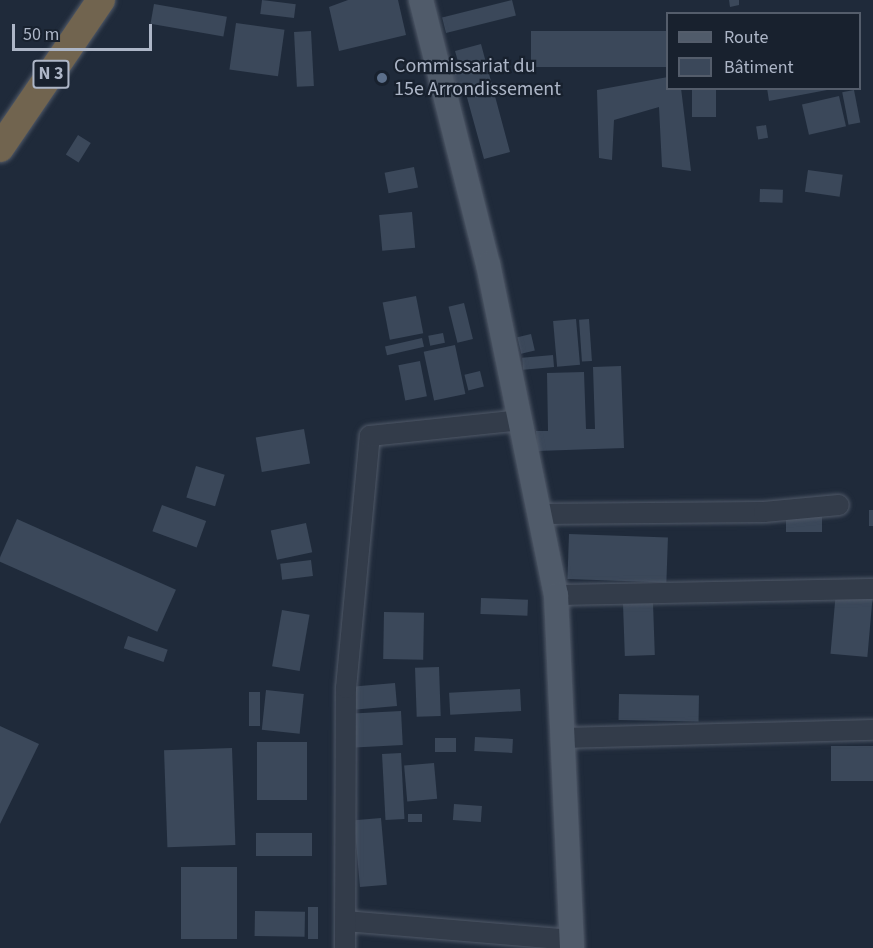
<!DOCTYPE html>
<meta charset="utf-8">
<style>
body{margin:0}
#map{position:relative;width:873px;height:948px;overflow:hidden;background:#1f2a3a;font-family:"Source Sans 3",sans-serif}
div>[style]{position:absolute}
.building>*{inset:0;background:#3b485a;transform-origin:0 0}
.roads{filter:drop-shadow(0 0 2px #505968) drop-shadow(0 0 2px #505968)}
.minor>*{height:20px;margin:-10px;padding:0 10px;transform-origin:10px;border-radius:10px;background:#333c4a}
.major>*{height:24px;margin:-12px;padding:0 12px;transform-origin:12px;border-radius:12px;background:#505b6a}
.highway>*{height:28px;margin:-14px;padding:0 14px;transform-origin:14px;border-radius:14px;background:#71644f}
.dots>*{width:16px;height:16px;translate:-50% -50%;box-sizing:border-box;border:3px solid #18212e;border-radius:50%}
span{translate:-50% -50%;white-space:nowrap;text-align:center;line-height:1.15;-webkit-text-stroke:4.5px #18212e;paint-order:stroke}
.shield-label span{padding:2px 4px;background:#18212e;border:2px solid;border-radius:4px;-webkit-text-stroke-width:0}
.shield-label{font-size:18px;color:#adb6c7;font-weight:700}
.poi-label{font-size:20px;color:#adb6c7}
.left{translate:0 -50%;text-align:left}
.legend{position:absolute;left:666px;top:12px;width:195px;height:78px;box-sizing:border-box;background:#18212e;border:2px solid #545d6b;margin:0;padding:8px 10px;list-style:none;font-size:18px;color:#adb6c7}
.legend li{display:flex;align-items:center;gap:12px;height:30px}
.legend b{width:30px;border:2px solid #545d6b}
.scale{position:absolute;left:12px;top:24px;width:140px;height:27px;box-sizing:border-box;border:3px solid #adb6c7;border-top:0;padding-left:8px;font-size:18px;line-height:21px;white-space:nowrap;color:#adb6c7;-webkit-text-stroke:4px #18212e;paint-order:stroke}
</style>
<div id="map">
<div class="building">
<div style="left:262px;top:0;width:34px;height:14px;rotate:7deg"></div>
<div style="clip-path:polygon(348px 0,398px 0,406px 35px,339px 51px,329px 7px)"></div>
<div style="left:512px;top:0;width:16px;height:72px;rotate:76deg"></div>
<div style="clip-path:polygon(729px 0,739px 0,739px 5px,730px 7px)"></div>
<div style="left:154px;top:4px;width:74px;height:20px;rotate:10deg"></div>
<div style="left:236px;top:23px;width:49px;height:47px;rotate:8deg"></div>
<div style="left:311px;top:31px;width:55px;height:17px;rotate:87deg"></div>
<div style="left:668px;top:31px;width:36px;height:137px;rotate:90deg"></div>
<div style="clip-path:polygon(481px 44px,510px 152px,484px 159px,463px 83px,455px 85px,450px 68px,459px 65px,455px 51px)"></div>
<div style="clip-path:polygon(668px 77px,668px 88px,681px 88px,691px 171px,662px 167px,659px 107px,614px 120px,612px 160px,599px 158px,597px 90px)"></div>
<div style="left:692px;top:88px;width:24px;height:29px"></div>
<div style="clip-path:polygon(767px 88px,826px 88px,827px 90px,769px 101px)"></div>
<div style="left:854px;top:90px;width:33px;height:12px;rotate:79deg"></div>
<div style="left:839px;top:96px;width:31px;height:38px;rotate:77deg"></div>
<div style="left:766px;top:125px;width:13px;height:10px;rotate:81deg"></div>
<div style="left:78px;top:135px;width:15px;height:23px;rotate:32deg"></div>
<div style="left:414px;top:167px;width:21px;height:30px;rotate:79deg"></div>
<div style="left:808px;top:170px;width:35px;height:22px;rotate:8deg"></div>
<div style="left:760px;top:189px;width:23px;height:13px;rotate:2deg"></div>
<div style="left:412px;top:212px;width:36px;height:33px;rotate:85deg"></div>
<div style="left:416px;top:296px;width:38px;height:34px;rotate:79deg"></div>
<div style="left:464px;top:303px;width:37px;height:16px;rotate:76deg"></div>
<div style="left:576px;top:319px;width:46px;height:23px;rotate:85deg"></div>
<div style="left:589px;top:319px;width:42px;height:10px;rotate:86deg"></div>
<div style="left:443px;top:333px;width:10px;height:15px;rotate:79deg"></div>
<div style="left:531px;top:334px;width:17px;height:14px;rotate:77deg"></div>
<div style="left:422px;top:338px;width:9px;height:38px;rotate:77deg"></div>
<div style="left:455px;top:345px;width:50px;height:32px;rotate:78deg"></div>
<div style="left:553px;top:355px;width:12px;height:31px;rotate:85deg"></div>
<div style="left:420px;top:361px;width:36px;height:22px;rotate:79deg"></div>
<div style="clip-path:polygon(621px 366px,624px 448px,537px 451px,536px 431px,548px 431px,547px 373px,584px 372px,586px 429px,595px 429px,593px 367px)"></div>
<div style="left:480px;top:371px;width:16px;height:16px;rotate:76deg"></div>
<div style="left:304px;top:429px;width:35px;height:49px;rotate:80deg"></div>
<div style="left:196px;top:466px;width:30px;height:33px;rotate:17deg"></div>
<div style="left:162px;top:505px;width:47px;height:28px;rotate:20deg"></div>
<div style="left:869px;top:510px;width:4px;height:16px"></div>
<div style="left:822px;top:512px;width:20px;height:36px;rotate:90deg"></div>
<div style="left:17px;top:519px;width:174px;height:46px;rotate:24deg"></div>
<div style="left:306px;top:523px;width:30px;height:36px;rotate:78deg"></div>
<div style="left:569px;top:534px;width:99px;height:45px;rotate:2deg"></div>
<div style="left:311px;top:560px;width:16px;height:31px;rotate:83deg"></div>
<div style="left:836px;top:591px;width:37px;height:63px;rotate:5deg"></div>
<div style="left:481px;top:598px;width:47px;height:16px;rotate:2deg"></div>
<div style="left:653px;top:603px;width:52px;height:30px;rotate:88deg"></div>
<div style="left:282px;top:610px;width:28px;height:57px;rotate:10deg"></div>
<div style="left:384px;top:612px;width:40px;height:47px;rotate:1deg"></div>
<div style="left:128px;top:636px;width:42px;height:13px;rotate:19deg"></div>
<div style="left:439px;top:667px;width:49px;height:24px;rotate:88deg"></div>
<div style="left:395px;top:683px;width:23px;height:41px;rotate:85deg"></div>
<div style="left:520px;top:689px;width:22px;height:71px;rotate:87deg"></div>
<div style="left:266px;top:690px;width:38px;height:40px;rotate:6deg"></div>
<div style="left:249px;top:692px;width:11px;height:34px"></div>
<div style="left:619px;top:694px;width:80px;height:26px;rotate:1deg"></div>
<div style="left:401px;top:711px;width:34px;height:48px;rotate:87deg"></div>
<div style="clip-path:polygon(0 726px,39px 744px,0 824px)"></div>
<div style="left:475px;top:737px;width:38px;height:14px;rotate:3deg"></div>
<div style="left:435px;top:738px;width:21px;height:14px"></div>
<div style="left:257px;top:742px;width:50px;height:58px"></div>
<div style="left:873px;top:746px;width:35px;height:42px;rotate:90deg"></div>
<div style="left:232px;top:748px;width:97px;height:68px;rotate:88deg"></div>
<div style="left:401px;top:753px;width:66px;height:19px;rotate:87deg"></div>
<div style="left:434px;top:763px;width:36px;height:30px;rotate:85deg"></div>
<div style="left:454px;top:804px;width:28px;height:16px;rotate:4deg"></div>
<div style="left:408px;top:814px;width:14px;height:8px"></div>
<div style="left:381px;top:818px;width:67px;height:27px;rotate:85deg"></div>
<div style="left:256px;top:833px;width:56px;height:23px"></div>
<div style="left:181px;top:867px;width:56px;height:72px"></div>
<div style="left:308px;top:907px;width:10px;height:32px"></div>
<div style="left:255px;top:911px;width:50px;height:25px;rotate:1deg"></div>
</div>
<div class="roads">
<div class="minor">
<div style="left:540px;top:514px;width:224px;rotate:-0.5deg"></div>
<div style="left:764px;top:512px;width:75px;rotate:-5.3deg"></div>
<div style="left:556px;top:595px;width:317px;rotate:-1.1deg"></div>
<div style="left:563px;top:738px;width:310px;rotate:-1.5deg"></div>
<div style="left:346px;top:921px;width:226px;rotate:4.8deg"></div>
<div style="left:345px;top:948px;width:260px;rotate:-89.8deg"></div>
<div style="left:346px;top:688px;width:253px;rotate:-84.6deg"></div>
<div style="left:370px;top:436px;width:152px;rotate:-6deg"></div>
</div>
<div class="major">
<div style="left:421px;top:0;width:272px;rotate:75.8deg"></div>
<div style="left:488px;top:264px;width:338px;rotate:78.4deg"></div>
<div style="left:556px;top:595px;width:353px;rotate:87.4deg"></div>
</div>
<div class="highway">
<div style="left:0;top:148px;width:179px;rotate:-55.7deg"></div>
</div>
</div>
<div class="dots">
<div style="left:382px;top:78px;background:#5c6f8a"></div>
</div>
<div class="shield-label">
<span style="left:51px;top:74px">N 3</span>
</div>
<div class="poi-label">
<span class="left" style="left:394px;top:78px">Commissariat du<br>15e Arrondissement</span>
</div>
<ul class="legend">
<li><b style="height:8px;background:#505b6a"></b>Route</li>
<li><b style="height:16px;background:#3b485a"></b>Bâtiment</li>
</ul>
<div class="scale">50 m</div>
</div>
